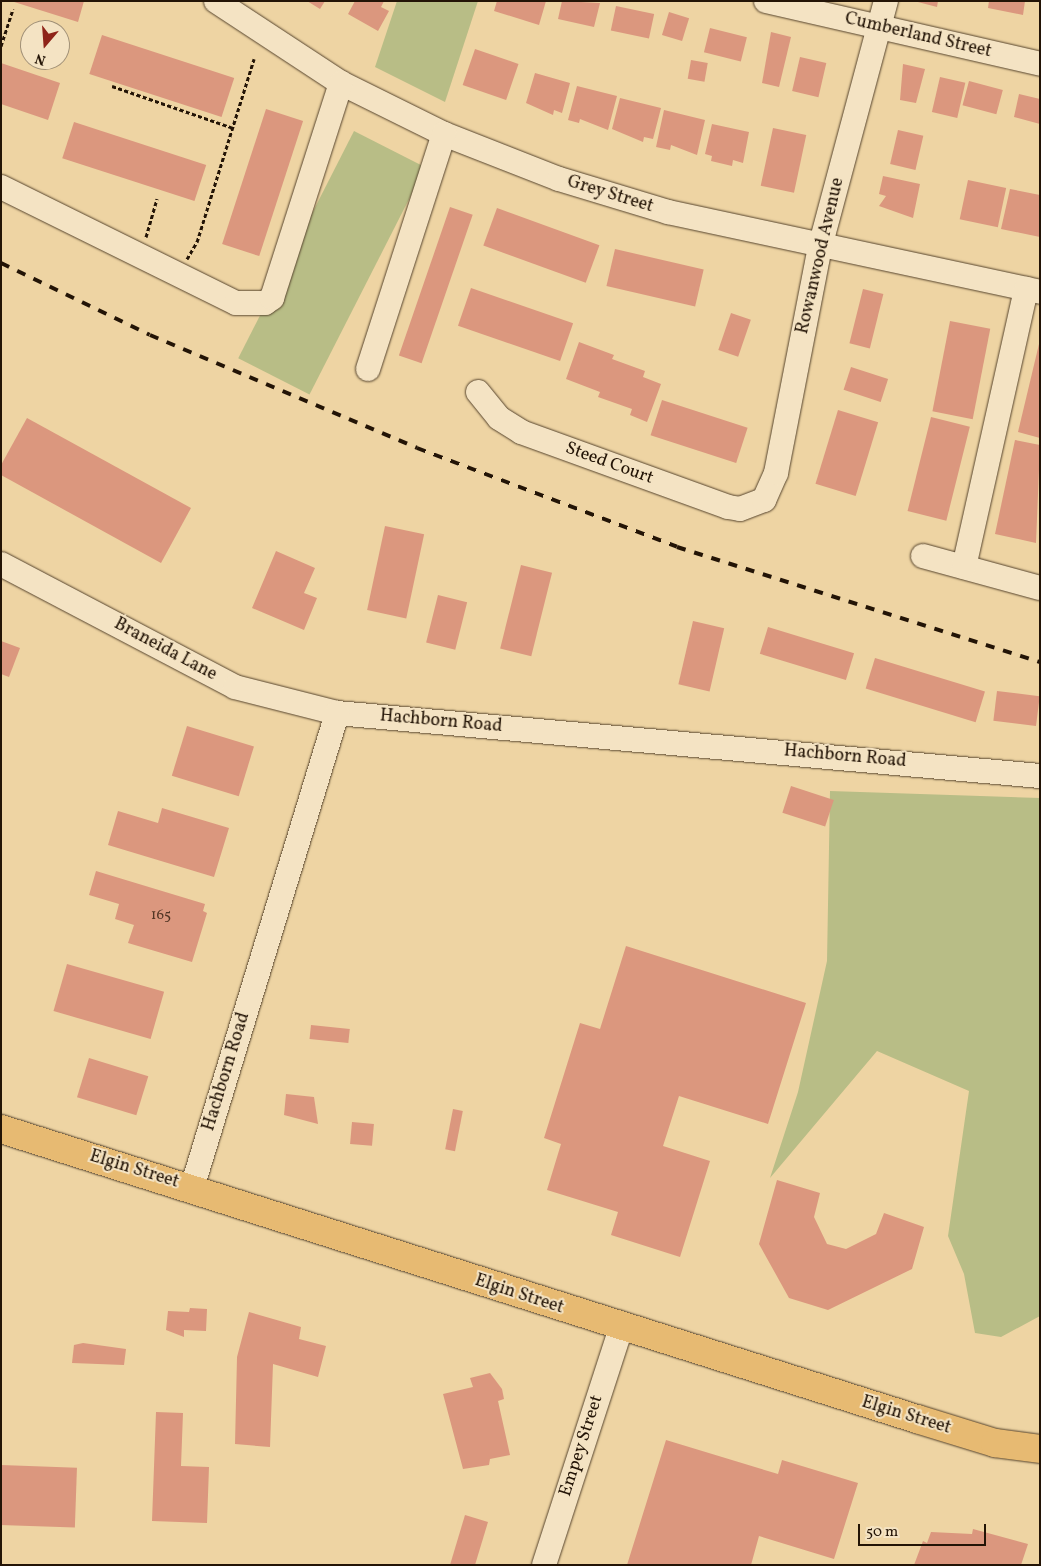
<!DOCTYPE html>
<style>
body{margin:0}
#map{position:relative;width:1041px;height:1566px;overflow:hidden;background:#eed4a3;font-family:Vollkorn,serif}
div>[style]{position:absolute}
.green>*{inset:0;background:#b8bd86;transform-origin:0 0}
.building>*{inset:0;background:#db977e;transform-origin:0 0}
.path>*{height:3px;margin-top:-1.5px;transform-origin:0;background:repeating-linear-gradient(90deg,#231406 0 4px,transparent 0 6.5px)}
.roads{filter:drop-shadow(0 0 1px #56442d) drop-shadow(0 0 1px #56442d)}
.minor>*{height:24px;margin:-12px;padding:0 12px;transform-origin:12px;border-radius:12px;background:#f4e3c3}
.major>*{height:28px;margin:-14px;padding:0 14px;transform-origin:14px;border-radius:14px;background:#e7ba72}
.rail>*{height:4px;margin-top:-2px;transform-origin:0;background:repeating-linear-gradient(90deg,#231406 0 9px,transparent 0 18px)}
span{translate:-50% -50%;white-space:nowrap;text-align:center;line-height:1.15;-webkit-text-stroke:4px #f4e3c3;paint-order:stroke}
.number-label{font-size:15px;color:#513524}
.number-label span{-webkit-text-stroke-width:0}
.street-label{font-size:18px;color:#231406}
.frame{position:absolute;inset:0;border:2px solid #231406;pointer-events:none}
.north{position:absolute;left:20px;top:20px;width:50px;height:50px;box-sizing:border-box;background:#f4e3c3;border:1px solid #a09077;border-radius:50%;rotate:198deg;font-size:14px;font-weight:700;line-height:20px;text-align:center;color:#231406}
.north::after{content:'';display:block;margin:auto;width:18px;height:22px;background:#8f2418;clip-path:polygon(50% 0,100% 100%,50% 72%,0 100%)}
.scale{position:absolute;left:858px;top:1524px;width:128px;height:22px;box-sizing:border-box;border:2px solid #231406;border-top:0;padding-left:6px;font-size:15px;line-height:18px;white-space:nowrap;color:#231406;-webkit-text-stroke:4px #f4e3c3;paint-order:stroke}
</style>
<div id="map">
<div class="green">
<div style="clip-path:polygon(397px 1px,478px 1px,445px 102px,375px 67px)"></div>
<div style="left:354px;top:131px;width:80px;height:255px;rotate:27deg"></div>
<div style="clip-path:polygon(830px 791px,1040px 798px,1040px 1316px,1001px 1337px,975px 1333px,964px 1274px,948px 1236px,969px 1091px,877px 1051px,770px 1178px,798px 1092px,827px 961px)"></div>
</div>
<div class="building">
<div style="clip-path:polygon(11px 1px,84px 1px,78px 22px)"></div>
<div style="clip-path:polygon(307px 1px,325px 1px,320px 9px)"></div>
<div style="clip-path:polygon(355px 1px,384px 1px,381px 7px,389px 11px,378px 31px,348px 14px)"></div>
<div style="clip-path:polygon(497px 1px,546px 1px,539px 25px,494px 11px)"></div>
<div style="clip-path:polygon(562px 1px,600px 3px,594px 27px,558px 19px)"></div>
<div style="clip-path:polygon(914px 1px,938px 1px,937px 7px)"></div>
<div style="clip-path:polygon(989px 1px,1025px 1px,1023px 15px,988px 8px)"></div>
<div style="left:616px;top:6px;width:39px;height:25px;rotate:12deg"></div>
<div style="left:669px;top:12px;width:21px;height:24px;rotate:17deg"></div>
<div style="left:710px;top:28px;width:38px;height:25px;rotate:14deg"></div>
<div style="clip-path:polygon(771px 32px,791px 37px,779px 87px,762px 83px)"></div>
<div style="left:102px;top:35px;width:139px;height:41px;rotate:18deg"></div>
<div style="left:475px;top:49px;width:46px;height:38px;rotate:19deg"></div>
<div style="left:800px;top:57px;width:27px;height:35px;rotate:13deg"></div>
<div style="left:691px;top:60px;width:17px;height:19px;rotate:10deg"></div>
<div style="clip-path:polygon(1px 63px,60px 83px,48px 120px,1px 104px)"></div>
<div style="clip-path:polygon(903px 64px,925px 69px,916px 103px,900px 100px)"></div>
<div style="clip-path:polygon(535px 73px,570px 83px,562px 113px,554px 110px,553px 115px,526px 103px)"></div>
<div style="left:940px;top:77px;width:26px;height:36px;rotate:13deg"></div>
<div style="left:969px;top:81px;width:35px;height:25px;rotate:15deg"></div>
<div style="clip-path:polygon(577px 86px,617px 96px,608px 130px,580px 119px,579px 123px,568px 120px)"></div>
<div style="clip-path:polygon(1019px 94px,1040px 99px,1040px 124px,1014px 117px)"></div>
<div style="clip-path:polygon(620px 98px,661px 108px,653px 139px,644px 137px,643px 142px,612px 129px)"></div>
<div style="left:266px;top:109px;width:39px;height:142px;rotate:18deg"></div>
<div style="clip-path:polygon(664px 110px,705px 120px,697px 155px,671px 145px,670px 150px,656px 147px)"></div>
<div style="left:74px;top:122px;width:139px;height:38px;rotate:18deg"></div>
<div style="clip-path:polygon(712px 124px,749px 132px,743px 163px,733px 160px,732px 166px,711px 161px,712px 156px,705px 154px)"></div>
<div style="left:773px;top:128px;width:34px;height:59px;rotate:12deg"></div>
<div style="left:898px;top:130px;width:26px;height:35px;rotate:13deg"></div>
<div style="clip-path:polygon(883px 176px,920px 184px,913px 218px,879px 206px,886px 196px,879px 194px)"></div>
<div style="left:968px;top:180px;width:39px;height:40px;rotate:12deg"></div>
<div style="clip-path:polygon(1010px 189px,1040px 195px,1040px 237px,1001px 229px)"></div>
<div style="left:450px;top:207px;width:24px;height:157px;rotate:19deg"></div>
<div style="left:497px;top:208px;width:109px;height:40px;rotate:20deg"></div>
<div style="left:615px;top:249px;width:91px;height:38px;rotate:13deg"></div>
<div style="left:471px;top:288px;width:108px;height:40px;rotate:19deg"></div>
<div style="left:863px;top:289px;width:21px;height:56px;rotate:14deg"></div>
<div style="left:731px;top:313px;width:21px;height:39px;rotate:19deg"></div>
<div style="left:950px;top:321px;width:41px;height:92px;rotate:11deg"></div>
<div style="clip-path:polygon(579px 342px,614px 355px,612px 359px,645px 371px,643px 377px,661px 384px,647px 422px,630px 415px,632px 409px,598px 397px,600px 392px,566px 379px)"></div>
<div style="clip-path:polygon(1039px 344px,1040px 344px,1040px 438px,1018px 432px)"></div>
<div style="left:851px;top:367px;width:39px;height:24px;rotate:18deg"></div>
<div style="left:662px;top:400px;width:90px;height:37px;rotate:18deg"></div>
<div style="left:838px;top:410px;width:42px;height:77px;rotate:17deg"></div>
<div style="left:931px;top:417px;width:40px;height:97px;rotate:14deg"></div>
<div style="clip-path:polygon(27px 418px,191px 508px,161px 563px,1px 475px,1px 465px)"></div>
<div style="clip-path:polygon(1015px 440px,1040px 445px,1036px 543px,995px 534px)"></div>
<div style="left:385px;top:526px;width:40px;height:86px;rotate:12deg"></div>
<div style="clip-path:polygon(276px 551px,315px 568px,304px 593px,317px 598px,304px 630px,252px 608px)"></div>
<div style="left:521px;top:565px;width:32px;height:86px;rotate:14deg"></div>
<div style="left:438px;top:595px;width:30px;height:49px;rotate:14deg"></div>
<div style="left:693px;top:621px;width:32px;height:65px;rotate:13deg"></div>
<div style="left:768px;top:627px;width:90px;height:28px;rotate:17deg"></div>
<div style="clip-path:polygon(1px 641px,20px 648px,9px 677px,1px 674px)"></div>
<div style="left:875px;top:658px;width:115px;height:32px;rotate:17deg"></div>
<div style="left:997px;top:691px;width:43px;height:30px;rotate:7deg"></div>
<div style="left:187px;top:726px;width:70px;height:52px;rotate:17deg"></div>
<div style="left:791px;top:786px;width:45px;height:28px;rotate:18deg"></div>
<div style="clip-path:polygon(162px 808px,229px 828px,214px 877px,108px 845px,118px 811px,158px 823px)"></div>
<div style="clip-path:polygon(96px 871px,205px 904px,203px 911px,207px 913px,192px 962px,128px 943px,134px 925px,115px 919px,119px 904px,89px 895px)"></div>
<div style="clip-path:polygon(626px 946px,806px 1003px,768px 1124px,679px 1096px,663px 1146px,710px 1161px,680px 1257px,611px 1235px,618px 1212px,547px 1190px,561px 1144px,544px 1138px,580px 1023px,600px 1029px)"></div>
<div style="left:67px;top:964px;width:101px;height:49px;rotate:16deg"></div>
<div style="left:311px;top:1025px;width:39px;height:14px;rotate:6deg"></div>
<div style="left:89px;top:1058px;width:62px;height:41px;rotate:17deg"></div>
<div style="clip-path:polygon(286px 1094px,314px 1097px,318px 1124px,284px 1115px)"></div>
<div style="left:453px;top:1109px;width:10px;height:41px;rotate:11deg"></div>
<div style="left:352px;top:1122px;width:22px;height:22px;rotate:5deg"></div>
<div style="clip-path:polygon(777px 1180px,820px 1193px,814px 1217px,827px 1244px,846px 1249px,876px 1234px,884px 1213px,924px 1227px,912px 1269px,828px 1310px,789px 1298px,759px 1244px)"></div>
<div style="clip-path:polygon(190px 1308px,207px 1309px,206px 1331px,184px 1330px,184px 1337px,166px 1330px,168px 1311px,189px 1312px)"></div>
<div style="clip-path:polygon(249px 1312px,301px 1327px,299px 1339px,326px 1346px,318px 1377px,273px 1364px,270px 1447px,235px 1444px,237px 1357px)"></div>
<div style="clip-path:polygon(83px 1343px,126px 1349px,124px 1365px,72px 1363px,74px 1345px)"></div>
<div style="clip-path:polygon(490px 1373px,502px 1389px,504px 1399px,498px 1401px,510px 1455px,490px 1459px,489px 1465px,463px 1469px,443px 1394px,473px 1387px,470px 1378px)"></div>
<div style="clip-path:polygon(156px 1412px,183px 1413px,181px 1466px,209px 1467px,207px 1523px,152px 1521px)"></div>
<div style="clip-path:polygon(666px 1440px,778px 1474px,782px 1460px,858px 1483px,834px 1559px,759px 1536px,751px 1565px,627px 1565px)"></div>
<div style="left:1px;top:1465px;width:76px;height:60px;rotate:2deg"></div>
<div style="clip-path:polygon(465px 1515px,488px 1522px,475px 1565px,450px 1565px)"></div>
<div style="clip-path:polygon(973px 1529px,1028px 1544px,1021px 1565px,914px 1565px,923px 1541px,927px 1543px,931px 1532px,972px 1534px)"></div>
</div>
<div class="path">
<div style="left:1px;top:46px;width:39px;rotate:-72deg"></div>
<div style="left:112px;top:86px;width:128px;rotate:19.1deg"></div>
<div style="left:146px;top:237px;width:40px;rotate:-74deg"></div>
<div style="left:187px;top:259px;width:20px;rotate:-60deg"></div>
<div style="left:197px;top:242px;width:192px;rotate:-72.7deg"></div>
</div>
<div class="roads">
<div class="minor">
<div style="left:216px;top:1px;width:149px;rotate:33.3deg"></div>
<div style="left:341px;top:83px;width:115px;rotate:26.3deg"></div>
<div style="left:444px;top:134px;width:123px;rotate:21.4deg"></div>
<div style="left:559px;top:179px;width:114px;rotate:16.8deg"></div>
<div style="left:668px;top:212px;width:381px;rotate:12.1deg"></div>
<div style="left:766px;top:1px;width:281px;rotate:12.9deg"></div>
<div style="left:1px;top:187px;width:262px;rotate:26.3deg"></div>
<div style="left:236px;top:303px;width:29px"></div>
<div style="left:265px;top:303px;width:9px;rotate:-36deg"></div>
<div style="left:272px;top:298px;width:226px;rotate:-72.2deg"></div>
<div style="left:368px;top:369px;width:247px;rotate:-72.1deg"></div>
<div style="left:478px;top:392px;width:33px;rotate:51deg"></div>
<div style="left:499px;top:418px;width:26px;rotate:32deg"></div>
<div style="left:521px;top:432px;width:220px;rotate:19.9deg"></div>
<div style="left:728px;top:507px;width:12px;rotate:9deg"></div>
<div style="left:740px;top:509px;width:26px;rotate:-21deg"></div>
<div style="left:764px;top:500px;width:30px;rotate:-66deg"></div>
<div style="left:776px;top:473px;width:230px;rotate:-79deg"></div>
<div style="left:820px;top:247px;width:255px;rotate:-75deg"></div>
<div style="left:923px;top:556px;width:121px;rotate:15.3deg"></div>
<div style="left:1px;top:564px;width:264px;rotate:27.7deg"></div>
<div style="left:235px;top:687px;width:105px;rotate:14.3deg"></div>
<div style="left:337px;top:713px;width:706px;rotate:5.12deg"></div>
<div style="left:964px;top:567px;width:285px;rotate:-77.4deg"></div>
<div style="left:192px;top:1188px;width:497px;rotate:-73deg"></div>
<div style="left:544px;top:1565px;width:249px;rotate:-72deg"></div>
</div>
<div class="major">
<div style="left:1px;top:1129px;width:961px;rotate:17.57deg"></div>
<div style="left:917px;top:1419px;width:82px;rotate:17.1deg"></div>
<div style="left:995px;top:1443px;width:45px;rotate:7.6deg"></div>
</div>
</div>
<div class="rail">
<div style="left:1px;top:263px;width:165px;rotate:25.8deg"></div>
<div style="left:150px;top:335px;width:290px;rotate:22.9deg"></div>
<div style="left:417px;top:448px;width:278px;rotate:20.8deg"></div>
<div style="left:677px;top:547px;width:381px;rotate:17.6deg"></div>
</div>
<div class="number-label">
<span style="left:161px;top:916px">165</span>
</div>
<div class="street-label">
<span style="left:918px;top:36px;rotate:13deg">Cumberland Street</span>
<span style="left:610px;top:195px;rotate:17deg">Grey Street</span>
<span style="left:821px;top:256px;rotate:-77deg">Rowanwood Avenue</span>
<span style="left:609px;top:464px;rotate:20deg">Steed Court</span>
<span style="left:165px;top:650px;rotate:28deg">Braneida Lane</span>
<span style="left:441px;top:722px;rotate:5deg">Hachborn Road</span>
<span style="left:845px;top:757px;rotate:5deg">Hachborn Road</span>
<span style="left:227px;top:1072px;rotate:-73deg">Hachborn Road</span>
<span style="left:134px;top:1170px;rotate:17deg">Elgin Street</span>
<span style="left:519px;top:1295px;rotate:18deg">Elgin Street</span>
<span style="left:906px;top:1416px;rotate:17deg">Elgin Street</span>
<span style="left:582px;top:1446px;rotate:-72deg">Empey Street</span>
</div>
<div class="frame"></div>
<div class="north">N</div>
<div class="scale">50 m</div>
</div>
